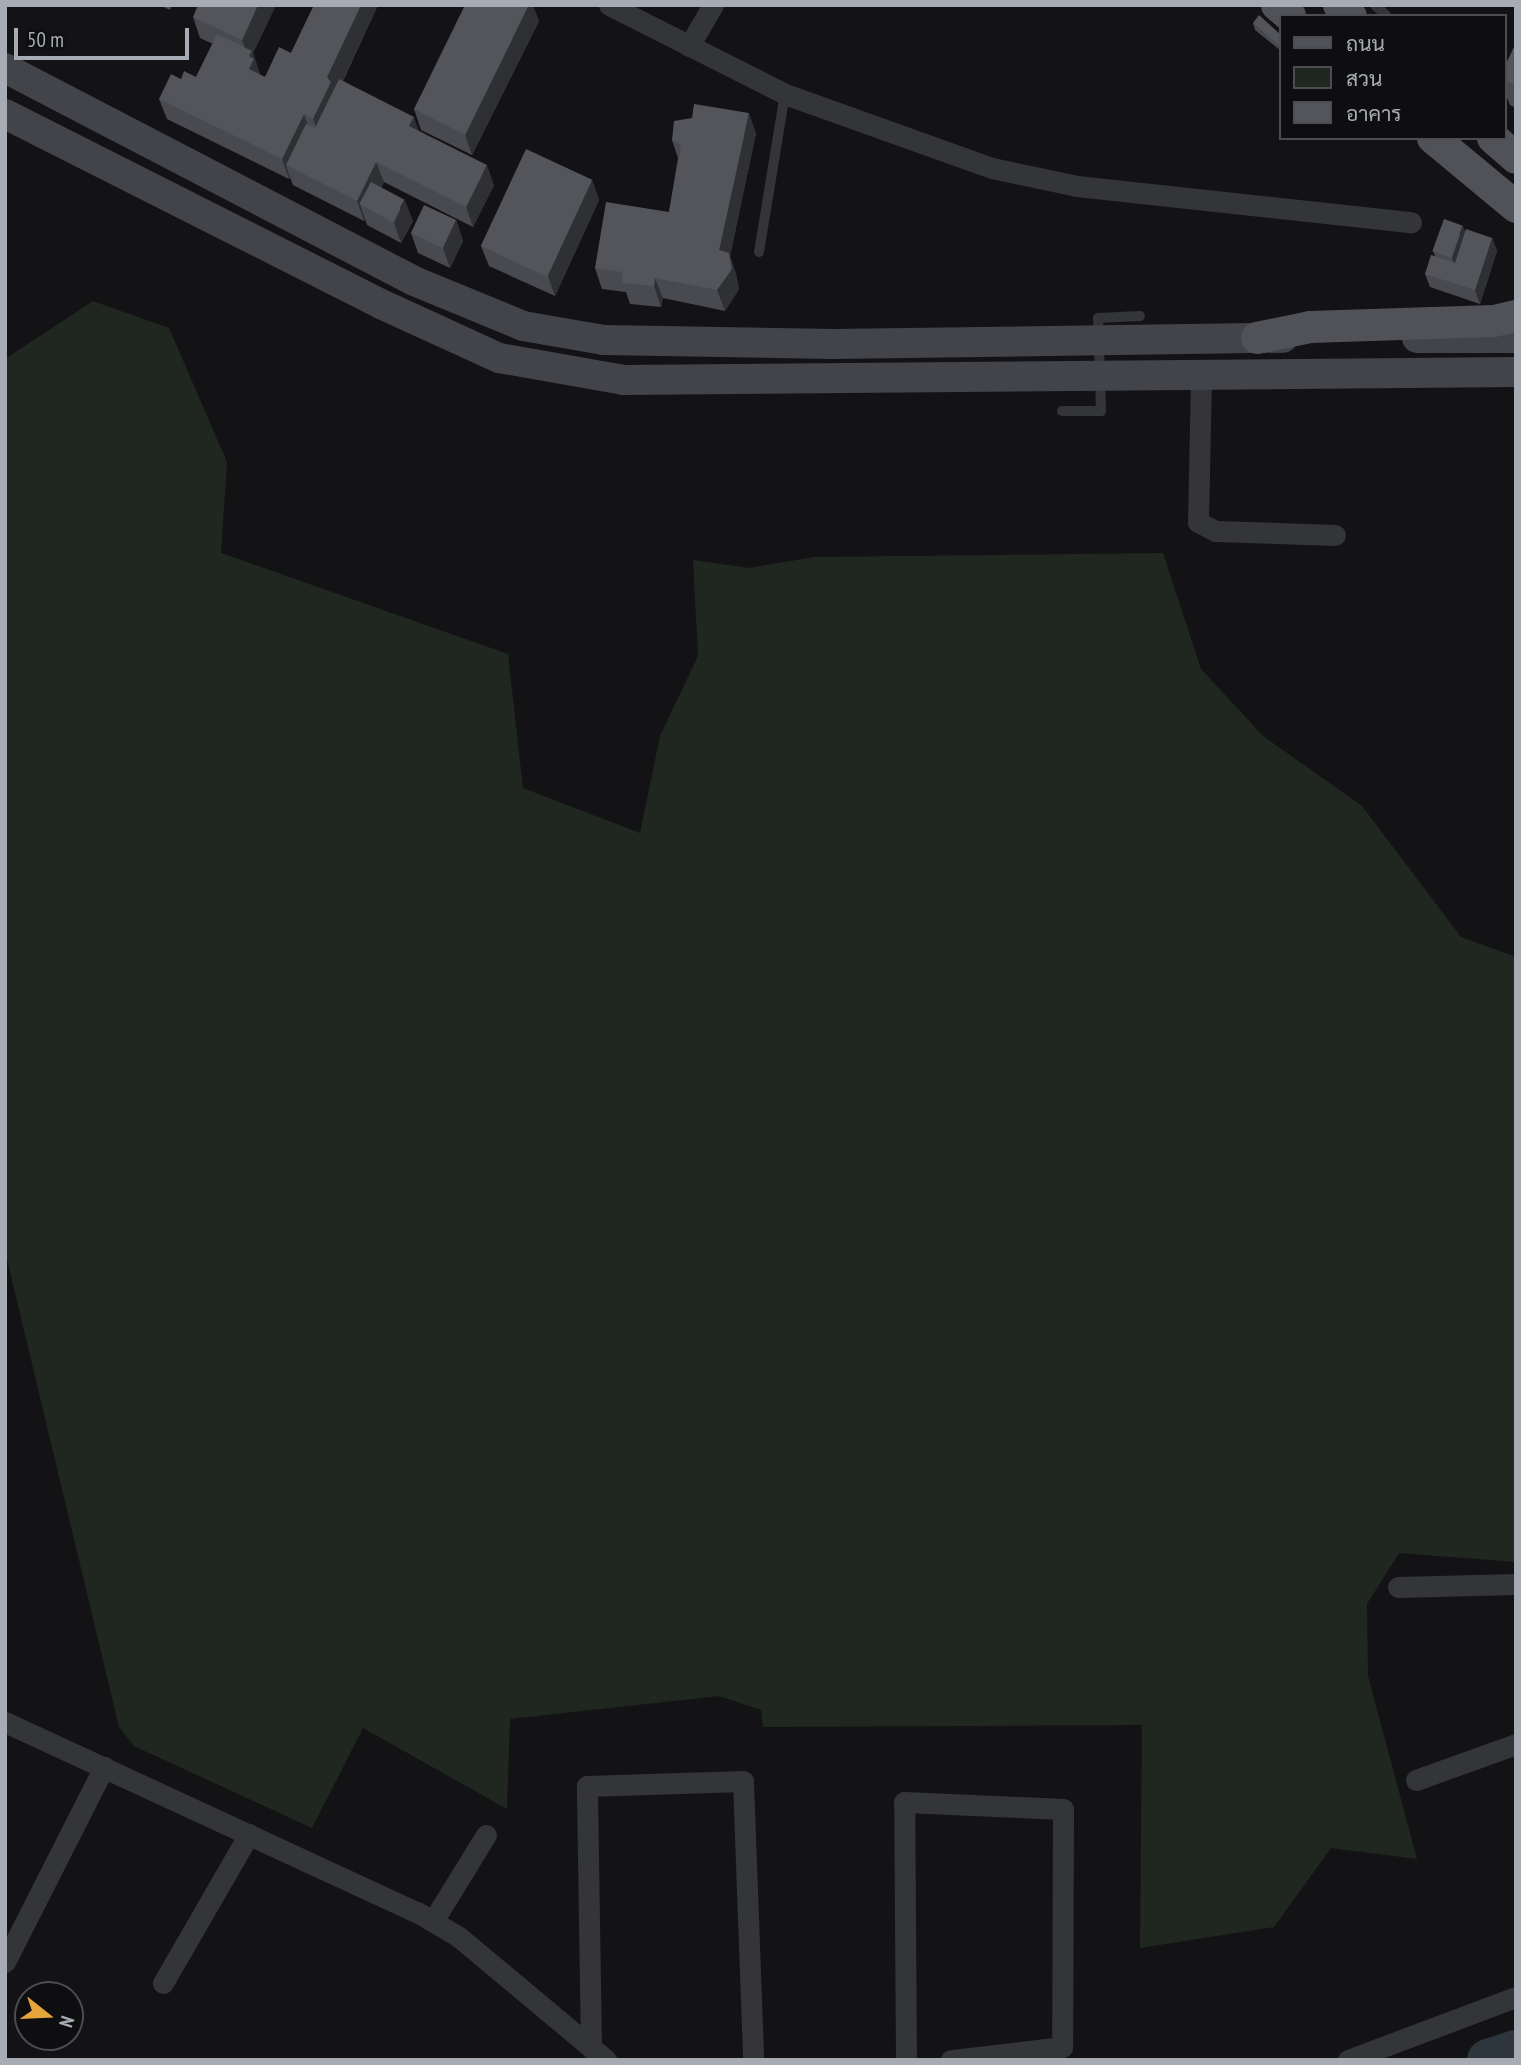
<!DOCTYPE html>
<meta charset="utf-8">
<style>
body{margin:0}
#map{position:relative;width:1521px;height:2065px;overflow:hidden;background:#131315;font-family:"PT Sans Narrow",Sarabun,sans-serif}
div>[style]{position:absolute}
.green>*{inset:0;background:#202720}
.river>*{height:42px;margin:-21px;padding:0 21px;transform-origin:21px;border-radius:21px;background:#2d363c}
.lane>*{height:10px;margin:-5px;padding:0 5px;transform-origin:5px;border-radius:5px;background:#343539}
.street>*{height:21px;margin:-10.5px;padding:0 10.5px;transform-origin:10.5px;border-radius:10.5px;background:#343539}
.secondary>*{height:30px;margin:-15px;padding:0 15px;transform-origin:15px;border-radius:15px;background:#424449}
.primary>*{height:32px;margin:-16px;padding:0 16px;transform-origin:16px;border-radius:16px;background:#515258}
.wall>*{inset:0;background:#494a50}
.shaded-wall>*{inset:0;background:#2f3034}
.building>*{inset:0;background:#53555a;transform-origin:0 0}
span{translate:-50% -50%;white-space:nowrap;text-align:center;line-height:1.15;-webkit-text-stroke:5px #0e0e10;paint-order:stroke}
.frame{position:absolute;inset:0;border:7px solid #a6abb4;pointer-events:none}
.legend{position:absolute;left:1279px;top:14px;width:228px;height:126px;box-sizing:border-box;background:#0e0e10;border:2px solid #4b4d52;margin:0;padding:9px 12px;list-style:none;font-size:21px;color:#a6abb4}
.legend li{display:flex;align-items:center;gap:14px;height:35px}
.legend b{width:35px;border:2px solid #4b4d52}
.north{position:absolute;left:14px;top:1981px;width:70px;height:70px;box-sizing:border-box;background:#0e0e10;border:2px solid #4b4d52;border-radius:50%;rotate:108deg;font-size:19px;font-weight:700;line-height:28px;text-align:center;color:#a6abb4}
.north::after{content:'';display:block;margin:auto;width:24px;height:32px;background:#e5a53b;clip-path:polygon(50% 0,100% 100%,50% 72%,0 100%)}
.scale{position:absolute;left:14px;top:28px;width:175px;height:32px;box-sizing:border-box;border:4px solid #a6abb4;border-top:0;padding-left:9px;font-size:21px;line-height:24px;white-space:nowrap;color:#a6abb4;-webkit-text-stroke:5px #0e0e10;paint-order:stroke}
</style>
<div id="map">
<div class="green">
<div style="clip-path:polygon(93px 301px,169px 328px,227px 462px,221px 553px,508px 654px,523px 788px,640px 833px,660px 736px,698px 656px,693px 560px,749px 568px,815px 557px,1163px 553px,1201px 669px,1263px 736px,1362px 806px,1461px 937px,1516px 957px,1516px 1562px,1399px 1553px,1367px 1604px,1368px 1676px,1417px 1859px,1331px 1848px,1274px 1927px,1140px 1948px,1142px 1725px,763px 1727px,761px 1710px,719px 1696px,510px 1719px,507px 1809px,363px 1728px,312px 1828px,134px 1746px,119px 1727px,5px 1251px,5px 359px)"></div>
</div>
<div class="river">
<div style="left:1488px;top:2060px;width:29px;rotate:-18deg"></div>
</div>
<div class="lane">
<div style="left:1375px;top:5px;width:16px;rotate:43deg"></div>
<div style="left:759px;top:252px;width:160px;rotate:-80.7deg"></div>
<div style="left:1062px;top:411px;width:39px"></div>
<div style="left:1101px;top:411px;width:93px;rotate:-91.8deg"></div>
<div style="left:1098px;top:318px;width:42px;rotate:-2.7deg"></div>
</div>
<div class="street">
<div style="left:609px;top:5px;width:197px;rotate:26.8deg"></div>
<div style="left:785px;top:94px;width:220px;rotate:19.7deg"></div>
<div style="left:992px;top:168px;width:87px;rotate:12deg"></div>
<div style="left:1077px;top:186px;width:336px;rotate:6.2deg"></div>
<div style="left:689px;top:46px;width:48px;rotate:-59.7deg"></div>
<div style="left:1201px;top:378px;width:144px;rotate:91.2deg"></div>
<div style="left:1198px;top:522px;width:20px;rotate:27deg"></div>
<div style="left:1216px;top:531px;width:119px;rotate:1.9deg"></div>
<div style="left:1398px;top:1587px;width:118px;rotate:-1.5deg"></div>
<div style="left:5px;top:1722px;width:454px;rotate:24.8deg"></div>
<div style="left:417px;top:1912px;width:49px;rotate:30.8deg"></div>
<div style="left:459px;top:1937px;width:192px;rotate:39.9deg"></div>
<div style="left:1416px;top:1780px;width:106px;rotate:-19.8deg"></div>
<div style="left:433px;top:1921px;width:101px;rotate:-58.4deg"></div>
<div style="left:5px;top:1962px;width:219px;rotate:-63.1deg"></div>
<div style="left:163px;top:1983px;width:172px;rotate:-60deg"></div>
<div style="left:591px;top:2048px;width:262px;rotate:-90.9deg"></div>
<div style="left:587px;top:1786px;width:156px;rotate:-1.8deg"></div>
<div style="left:743px;top:1781px;width:279px;rotate:87.9deg"></div>
<div style="left:906px;top:2060px;width:258px;rotate:-90.4deg"></div>
<div style="left:904px;top:1802px;width:159px;rotate:2.5deg"></div>
<div style="left:1063px;top:1809px;width:238px;rotate:90.2deg"></div>
<div style="left:1062px;top:2047px;width:112px;rotate:173.3deg"></div>
<div style="left:1348px;top:2060px;width:179px;rotate:-20.6deg"></div>
</div>
<div class="secondary">
<div style="left:5px;top:68px;width:461px;rotate:27.5deg"></div>
<div style="left:414px;top:281px;width:118px;rotate:22.4deg"></div>
<div style="left:523px;top:326px;width:82px;rotate:9.8deg"></div>
<div style="left:604px;top:340px;width:229px;rotate:1deg"></div>
<div style="left:833px;top:344px;width:450px;rotate:-0.8deg"></div>
<div style="left:5px;top:114px;width:421px;rotate:26.8deg"></div>
<div style="left:381px;top:304px;width:130px;rotate:24.6deg"></div>
<div style="left:499px;top:358px;width:127px;rotate:10deg"></div>
<div style="left:624px;top:380px;width:892px;rotate:-0.51deg"></div>
<div style="left:1417px;top:338px;width:99px"></div>
</div>
<div class="primary">
<div style="left:1277px;top:5px;width:17px;rotate:40deg"></div>
<div style="left:1339px;top:5px;width:16px;rotate:43deg"></div>
<div style="left:1433px;top:138px;width:108px;rotate:39.7deg"></div>
<div style="left:1493px;top:138px;width:30px;rotate:41deg"></div>
<div style="left:1257px;top:338px;width:54px;rotate:-11.7deg"></div>
<div style="left:1310px;top:327px;width:184px;rotate:-1.9deg"></div>
<div style="left:1494px;top:321px;width:23px;rotate:-13deg"></div>
</div>
<div class="wall">
<div style="clip-path:polygon(159px 5px,172px 5px,170px 10px)"></div>
<div style="clip-path:polygon(276px 5px,253px 53px,260px 75px,265px 77px,291px 53px,314px 5px,378px 5px,343px 81px,419px 131px,494px 185px,473px 227px,384px 182px,381px 188px,413px 221px,401px 243px,367px 225px,365px 219px,364px 221px,293px 185px,290px 177px,289px 179px,167px 119px,159px 99px,181px 79px,196px 77px,213px 44px,200px 38px,193px 17px)"></div>
<div style="clip-path:polygon(539px 21px,472px 155px,421px 130px,414px 109px)"></div>
<div style="clip-path:polygon(1253px 23px,1281px 35px,1281px 51px,1255px 30px)"></div>
<div style="clip-path:polygon(1516px 43px,1516px 108px,1510px 105px,1505px 93px,1505px 66px)"></div>
<div style="clip-path:polygon(756px 133px,730px 256px,736px 274px,739px 289px,725px 311px,663px 298px,661px 307px,630px 304px,626px 292px,602px 289px,595px 268px,669px 212px,678px 158px,672px 140px)"></div>
<div style="clip-path:polygon(592px 180px,599px 200px,555px 296px,489px 266px,481px 246px)"></div>
<div style="clip-path:polygon(456px 220px,463px 241px,450px 268px,418px 253px,411px 233px)"></div>
<div style="clip-path:polygon(1465px 231px,1492px 238px,1497px 251px,1480px 304px,1430px 287px,1425px 274px,1435px 256px,1433px 251px)"></div>
</div>
<div class="shaded-wall">
<div style="clip-path:polygon(258px 5px,276px 5px,253px 53px,262px 79px,249px 69px,249px 61px,242px 40px)"></div>
<div style="clip-path:polygon(361px 5px,378px 5px,336px 95px,321px 139px,313px 119px,327px 77px)"></div>
<div style="clip-path:polygon(529px 5px,533px 5px,539px 21px,472px 155px,465px 135px)"></div>
<div style="clip-path:polygon(749px 113px,756px 133px,730px 256px,736px 274px,739px 289px,725px 311px,717px 290px,719px 250px)"></div>
<div style="clip-path:polygon(304px 114px,311px 135px,286px 165px,290px 178px,289px 179px,282px 159px)"></div>
<div style="clip-path:polygon(414px 117px,421px 137px,409px 126px)"></div>
<div style="clip-path:polygon(376px 162px,384px 182px,370px 210px,360px 204px,365px 219px,364px 221px,357px 201px)"></div>
<div style="clip-path:polygon(487px 165px,494px 185px,473px 227px,466px 207px)"></div>
<div style="clip-path:polygon(592px 180px,599px 200px,555px 296px,548px 276px)"></div>
<div style="clip-path:polygon(405px 200px,413px 221px,401px 243px,394px 223px)"></div>
<div style="clip-path:polygon(456px 220px,463px 241px,450px 268px,443px 248px)"></div>
<div style="clip-path:polygon(1463px 226px,1468px 239px,1457px 272px,1452px 258px)"></div>
<div style="clip-path:polygon(1492px 238px,1497px 251px,1480px 304px,1475px 290px)"></div>
<div style="clip-path:polygon(655px 278px,663px 298px,661px 307px,654px 286px)"></div>
</div>
<div class="building">
<div style="clip-path:polygon(198px 5px,258px 5px,242px 40px,193px 17px)"></div>
<div style="clip-path:polygon(314px 5px,361px 5px,327px 77px,331px 82px,313px 119px,304px 114px,282px 159px,159px 99px,171px 74px,181px 79px,184px 71px,196px 77px,217px 34px,252px 51px,249px 56px,254px 59px,249px 69px,265px 77px,279px 47px,291px 53px)"></div>
<div style="clip-path:polygon(465px 5px,529px 5px,465px 135px,414px 109px)"></div>
<div style="clip-path:polygon(1259px 15px,1281px 35px,1281px 47px,1253px 23px)"></div>
<div style="clip-path:polygon(1516px 43px,1516px 85px,1505px 81px,1505px 66px)"></div>
<div style="clip-path:polygon(339px 79px,414px 117px,409px 126px,487px 165px,466px 207px,376px 162px,357px 201px,286px 165px,306px 124px,315px 128px)"></div>
<div style="clip-path:polygon(694px 104px,749px 113px,719px 250px,729px 253px,732px 269px,717px 290px,655px 278px,654px 286px,623px 283px,622px 272px,595px 268px,606px 202px,669px 212px,681px 145px,672px 140px,674px 121px,692px 118px)"></div>
<div style="left:526px;top:149px;width:73px;height:107px;rotate:25deg"></div>
<div style="left:371px;top:182px;width:38px;height:25px;rotate:28deg"></div>
<div style="left:424px;top:205px;width:35px;height:31px;rotate:25deg"></div>
<div style="left:1444px;top:219px;width:20px;height:34px;rotate:20deg"></div>
<div style="clip-path:polygon(1466px 229px,1492px 238px,1475px 290px,1425px 274px,1431px 255px,1455px 263px)"></div>
</div>
<div class="frame"></div>
<ul class="legend">
<li><b style="height:9px;background:#515258"></b>ถนน</li>
<li><b style="height:19px;background:#202720"></b>สวน</li>
<li><b style="height:19px;background:#53555a"></b>อาคาร</li>
</ul>
<div class="north">N</div>
<div class="scale">50 m</div>
</div>
